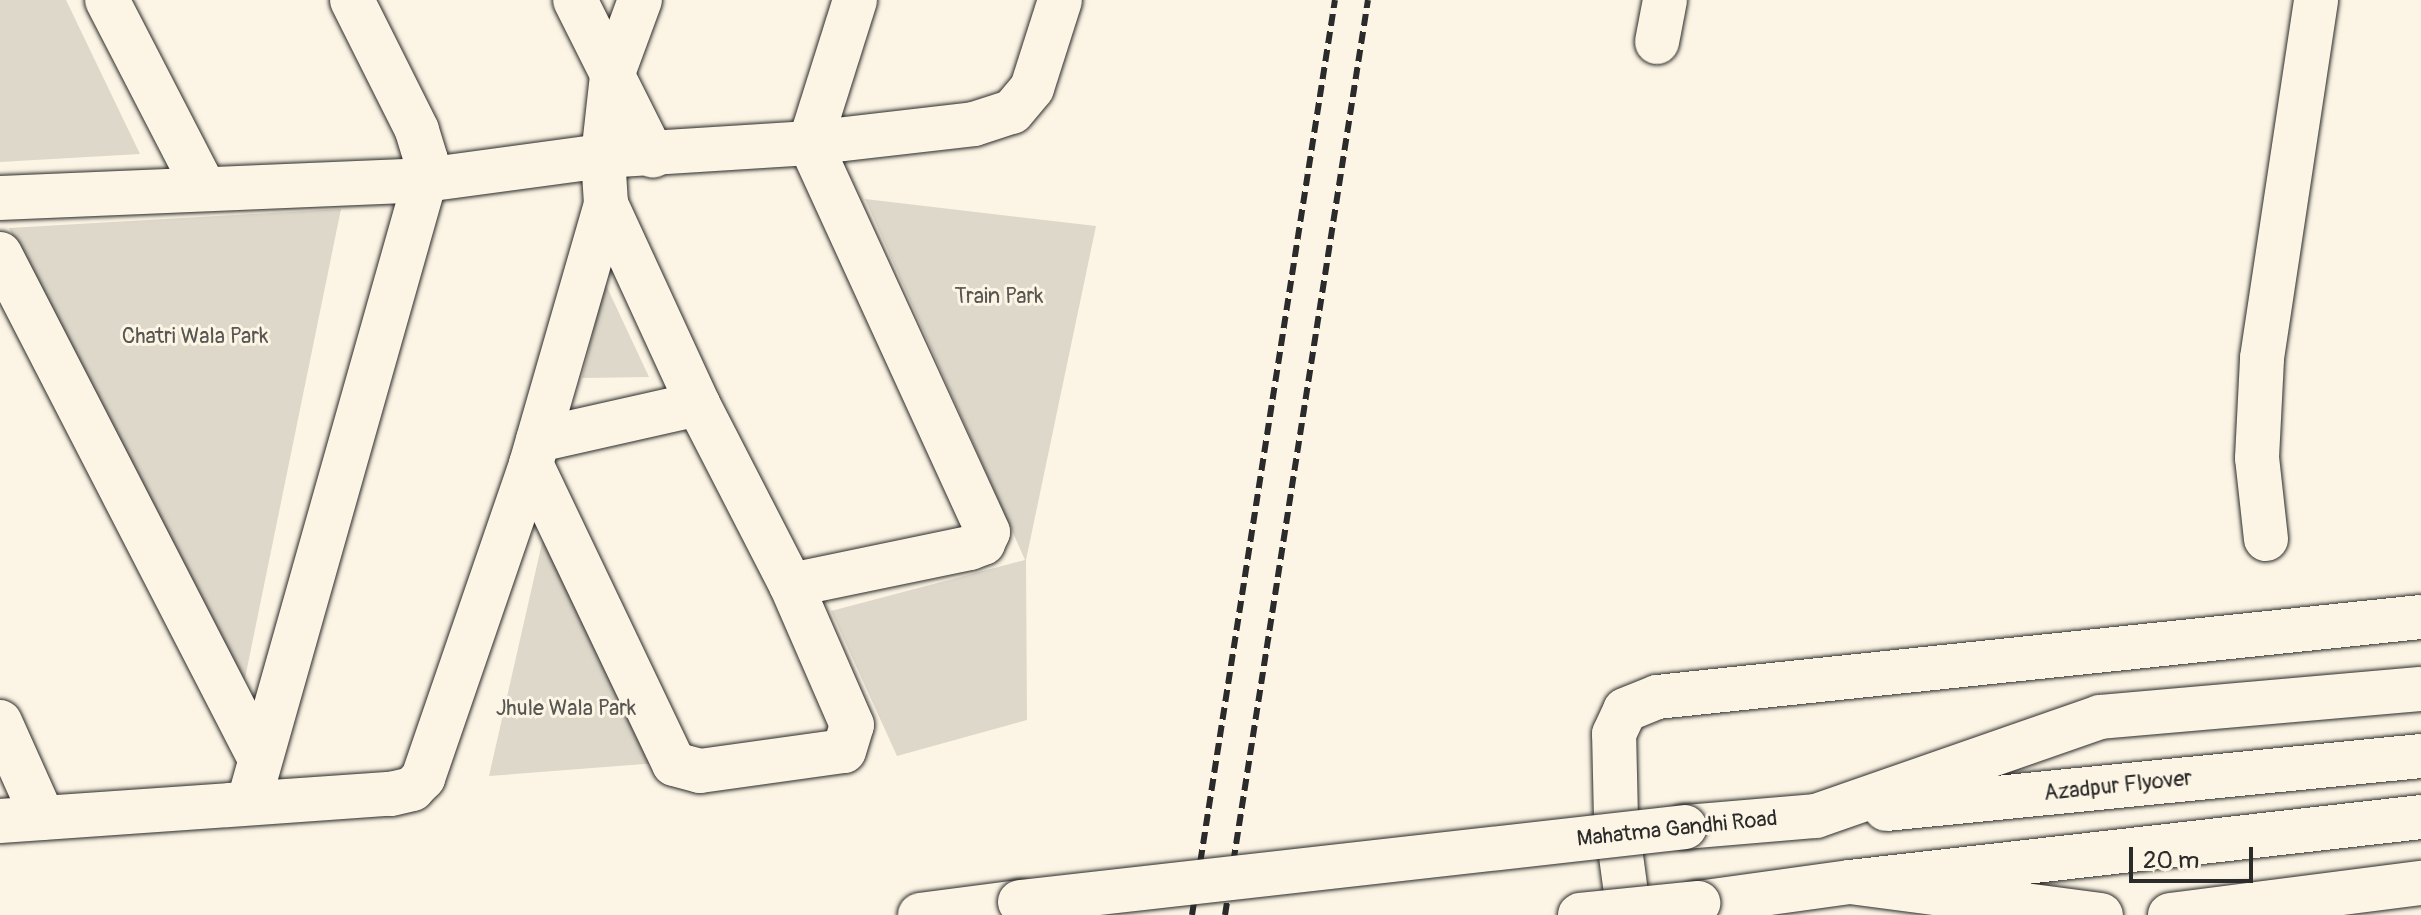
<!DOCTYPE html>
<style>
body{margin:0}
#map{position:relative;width:2421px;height:915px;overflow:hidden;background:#fcf5e5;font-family:Pangolin,sans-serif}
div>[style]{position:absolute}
.green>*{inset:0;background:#ded8ca}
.roads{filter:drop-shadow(0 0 2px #2b2b2b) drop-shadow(0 0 2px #2b2b2b)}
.minor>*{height:44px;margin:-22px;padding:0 22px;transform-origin:22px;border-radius:22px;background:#fcf5e5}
.major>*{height:44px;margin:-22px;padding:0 22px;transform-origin:22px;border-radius:22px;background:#fcf5e5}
.rail>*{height:6px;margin-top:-3px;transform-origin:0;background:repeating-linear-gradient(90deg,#2b2b2b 0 12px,transparent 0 18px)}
.bridges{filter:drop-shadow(0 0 2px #2b2b2b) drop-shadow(0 0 2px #2b2b2b)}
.major-bridge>*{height:44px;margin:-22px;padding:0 22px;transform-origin:22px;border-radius:22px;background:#fcf5e5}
span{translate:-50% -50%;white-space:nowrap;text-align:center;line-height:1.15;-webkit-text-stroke:6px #fcf5e5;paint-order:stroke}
.park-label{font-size:22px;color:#585653}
.street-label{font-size:22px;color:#2b2b2b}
.scale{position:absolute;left:2129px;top:847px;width:124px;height:36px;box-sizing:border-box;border:4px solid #2b2b2b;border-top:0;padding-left:10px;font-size:24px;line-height:28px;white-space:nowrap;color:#2b2b2b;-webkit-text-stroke:6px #fcf5e5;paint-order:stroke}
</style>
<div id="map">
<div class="green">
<div style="clip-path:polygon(0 0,66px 0,140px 154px,0 162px)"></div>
<div style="clip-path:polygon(865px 199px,1096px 226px,1026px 560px,1027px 720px,897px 756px,831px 611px,1025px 560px)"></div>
<div style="clip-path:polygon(341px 209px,242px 693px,9px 228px)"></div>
<div style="clip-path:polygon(605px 283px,649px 377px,582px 378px)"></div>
<div style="clip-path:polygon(547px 521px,657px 763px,489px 776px)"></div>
</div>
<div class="roads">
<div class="minor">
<div style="left:107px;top:0;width:209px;rotate:62.7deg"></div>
<div style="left:575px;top:0;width:174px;rotate:63.4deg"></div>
<div style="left:1657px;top:42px;width:43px;rotate:-79.2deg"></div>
<div style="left:0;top:198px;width:425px;rotate:-2.4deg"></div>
<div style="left:425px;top:180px;width:180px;rotate:-7.7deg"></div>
<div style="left:603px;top:156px;width:207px;rotate:-3.6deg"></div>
<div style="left:810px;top:143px;width:165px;rotate:-6.6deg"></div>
<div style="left:974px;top:124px;width:40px;rotate:-18deg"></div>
<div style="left:1012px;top:112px;width:31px;rotate:-50deg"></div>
<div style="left:1032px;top:88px;width:92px;rotate:-72.3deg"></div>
<div style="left:0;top:254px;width:568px;rotate:62.76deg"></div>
<div style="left:538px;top:440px;width:164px;rotate:-12.7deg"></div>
<div style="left:531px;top:464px;width:332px;rotate:64.5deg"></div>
<div style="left:674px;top:764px;width:27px;rotate:15deg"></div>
<div style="left:700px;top:771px;width:145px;rotate:-7.9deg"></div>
<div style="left:844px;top:751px;width:27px;rotate:-73deg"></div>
<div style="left:852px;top:725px;width:153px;rotate:-113.5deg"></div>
<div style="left:791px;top:585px;width:203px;rotate:-117.2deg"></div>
<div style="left:698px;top:404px;width:220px;rotate:-114.7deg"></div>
<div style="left:606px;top:204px;width:48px;rotate:-93.6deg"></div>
<div style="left:603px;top:156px;width:81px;rotate:-83.6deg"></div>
<div style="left:612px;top:76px;width:81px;rotate:-69.8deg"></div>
<div style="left:2266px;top:539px;width:81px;rotate:-96.3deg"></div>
<div style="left:2257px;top:458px;width:100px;rotate:-87.1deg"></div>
<div style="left:2262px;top:358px;width:362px;rotate:-81.4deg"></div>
<div style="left:791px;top:585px;width:183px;rotate:-11.7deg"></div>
<div style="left:970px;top:548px;width:14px;rotate:-21deg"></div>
<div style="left:983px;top:543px;width:12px;rotate:-66deg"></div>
<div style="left:988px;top:532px;width:428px;rotate:-114.6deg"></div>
<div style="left:810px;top:143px;width:150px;rotate:-72.5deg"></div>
<div style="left:0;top:722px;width:105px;rotate:65.9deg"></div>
<div style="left:249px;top:801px;width:645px;rotate:-74.18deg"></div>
<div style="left:425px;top:180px;width:20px;rotate:-87deg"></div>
<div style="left:426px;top:160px;width:31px;rotate:-107deg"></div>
<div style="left:417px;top:130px;width:145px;rotate:-116.6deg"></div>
<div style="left:0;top:821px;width:392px;rotate:-4deg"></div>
<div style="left:391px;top:794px;width:22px;rotate:-13deg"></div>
<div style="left:412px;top:789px;width:16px;rotate:-45deg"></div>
<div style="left:423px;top:778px;width:332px;rotate:-71deg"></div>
<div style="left:531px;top:464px;width:271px;rotate:-73.9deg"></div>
<div style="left:1629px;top:915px;width:97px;rotate:-97.7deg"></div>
<div style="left:1616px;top:819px;width:85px;rotate:-91.3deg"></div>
<div style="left:1614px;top:734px;width:26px;rotate:-65deg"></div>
<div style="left:1625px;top:710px;width:35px;rotate:-22deg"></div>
<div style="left:1657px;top:697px;width:768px;rotate:-5.98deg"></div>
</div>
<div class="major">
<div style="left:1886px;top:809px;width:538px;rotate:-5.66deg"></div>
<div style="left:1685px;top:827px;width:131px;rotate:-4.8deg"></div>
<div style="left:1816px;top:816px;width:301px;rotate:-19.2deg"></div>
<div style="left:2100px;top:717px;width:322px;rotate:-5deg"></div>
<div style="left:1850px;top:882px;width:575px;rotate:-6.49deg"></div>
<div style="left:1698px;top:903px;width:153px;rotate:-7.9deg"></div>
<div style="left:1850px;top:882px;width:253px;rotate:7.5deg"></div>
<div style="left:920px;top:915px;width:101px;rotate:-7.4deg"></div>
<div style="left:2170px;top:915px;width:253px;rotate:-7.3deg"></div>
</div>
</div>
<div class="rail">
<div style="left:1192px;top:915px;width:926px;rotate:-81.12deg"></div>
<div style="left:1225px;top:915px;width:926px;rotate:-81.12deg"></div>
</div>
<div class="bridges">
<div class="major-bridge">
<div style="left:1020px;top:902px;width:669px;rotate:-6.43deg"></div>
<div style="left:1580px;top:915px;width:119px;rotate:-5.8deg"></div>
</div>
</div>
<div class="park-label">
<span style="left:999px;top:297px">Train Park</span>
<span style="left:195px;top:337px">Chatri Wala Park</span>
<span style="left:566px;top:709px">Jhule Wala Park</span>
</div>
<div class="street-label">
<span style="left:2118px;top:786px;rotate:-6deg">Azadpur Flyover</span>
<span style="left:1677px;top:829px;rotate:-6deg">Mahatma Gandhi Road</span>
</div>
<div class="scale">20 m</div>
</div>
